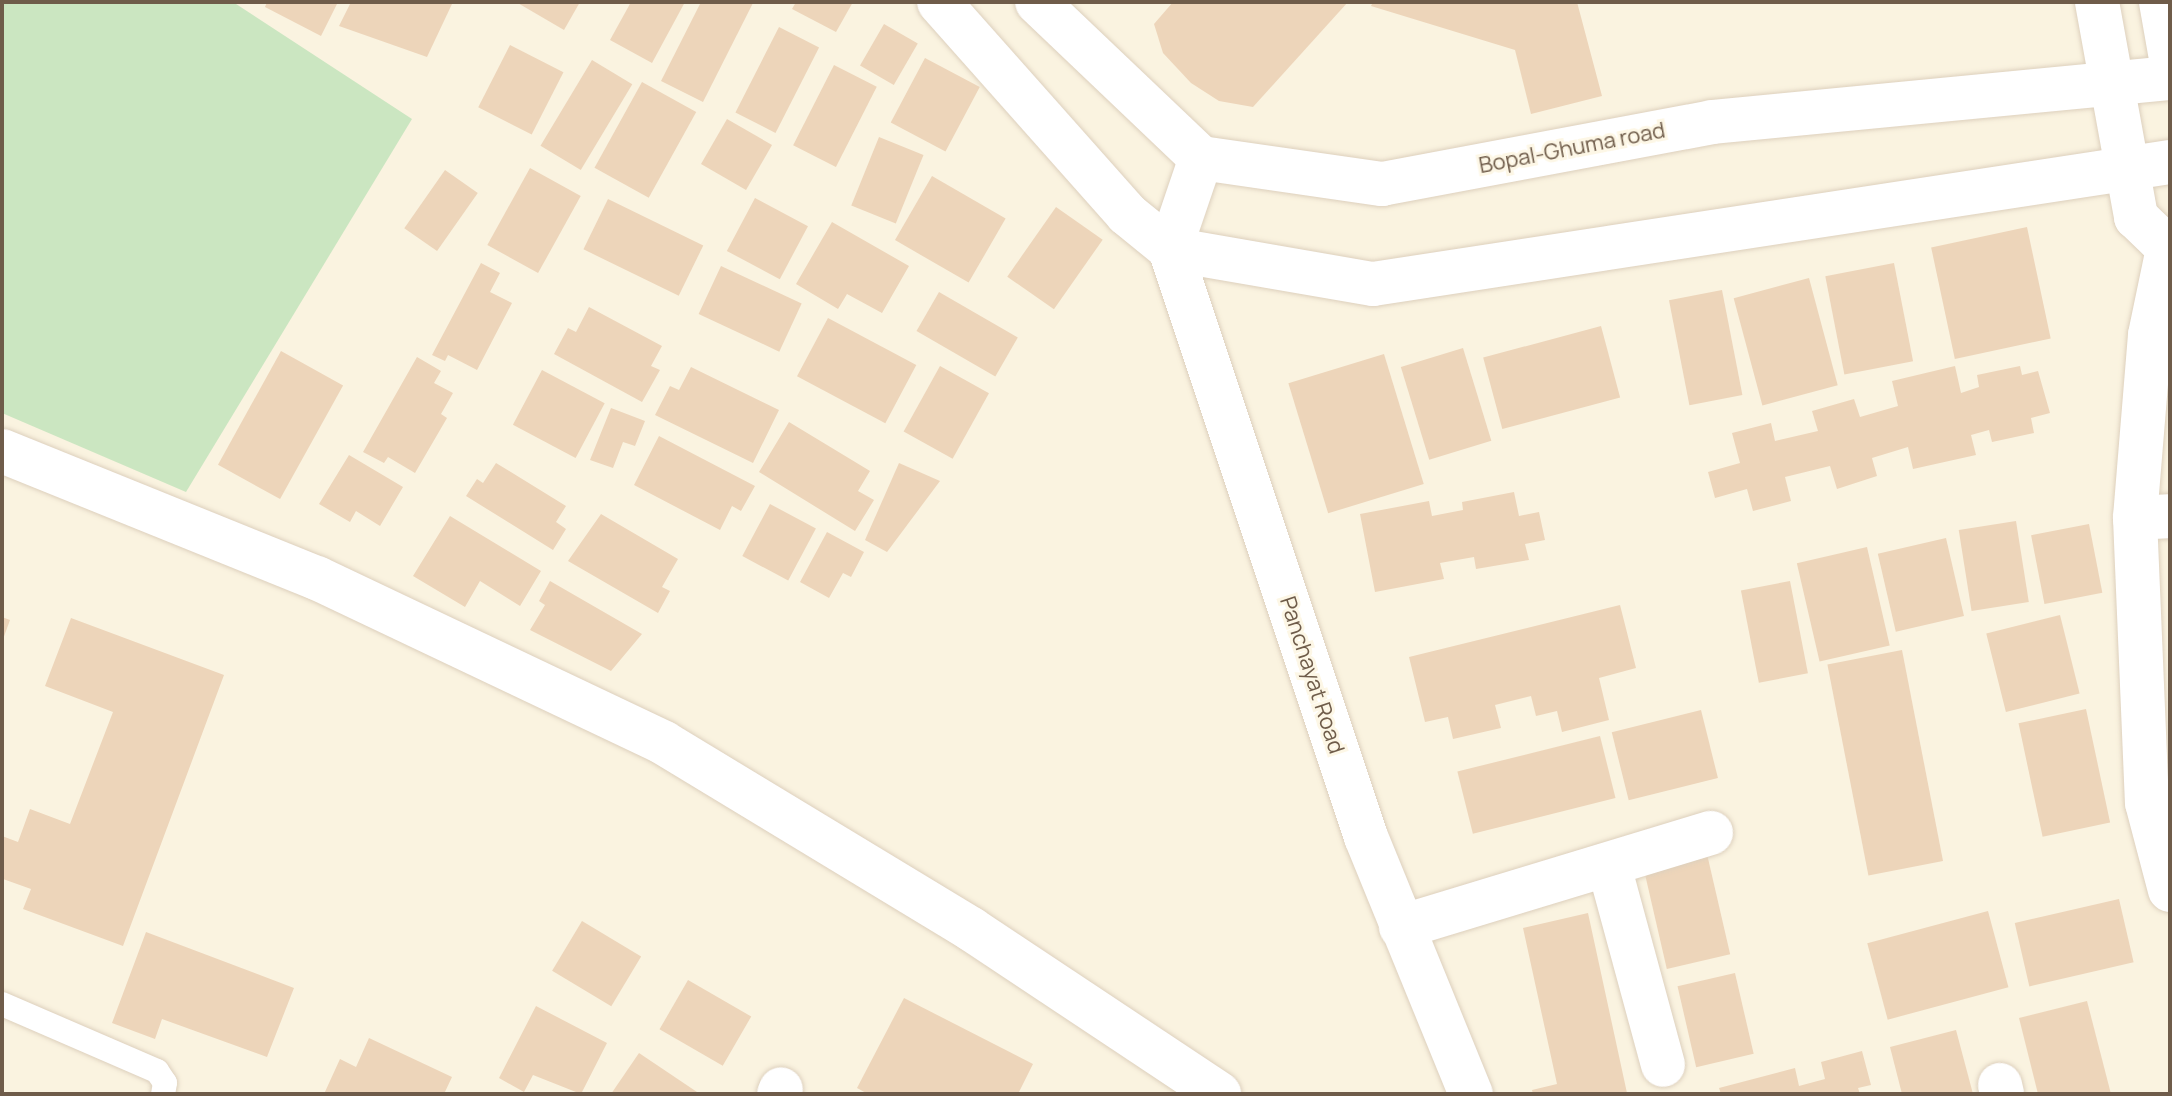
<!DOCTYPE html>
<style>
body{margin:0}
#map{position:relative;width:2172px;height:1096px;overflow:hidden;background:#faf3e0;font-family:Manrope,sans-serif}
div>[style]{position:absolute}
.green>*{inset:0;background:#cbe6c1}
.building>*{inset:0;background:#edd5ba;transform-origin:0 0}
.roads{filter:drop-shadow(0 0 2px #ddd0bd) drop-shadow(0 0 2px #ddd0bd)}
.service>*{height:24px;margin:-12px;padding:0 12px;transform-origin:12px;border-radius:12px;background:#fff}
.minor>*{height:44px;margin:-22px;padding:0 22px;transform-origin:22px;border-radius:22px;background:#fff}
.tertiary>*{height:44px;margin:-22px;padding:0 22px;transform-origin:22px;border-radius:22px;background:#fff}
span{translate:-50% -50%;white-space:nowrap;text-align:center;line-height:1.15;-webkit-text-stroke:6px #fdf7e6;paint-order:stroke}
.street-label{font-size:22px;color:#6f5c4a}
.frame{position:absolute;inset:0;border:4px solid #6f5c4a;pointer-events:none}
</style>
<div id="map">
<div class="green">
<div style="clip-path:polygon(2px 2px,233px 2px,412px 119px,186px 492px,2px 413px)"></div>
</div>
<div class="building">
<div style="clip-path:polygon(267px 2px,338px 2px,321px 36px,265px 7px)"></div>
<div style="clip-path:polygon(351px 2px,448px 2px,452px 4px,427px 57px,339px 26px)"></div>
<div style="clip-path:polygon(516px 2px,580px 2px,564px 30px)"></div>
<div style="clip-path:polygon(631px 2px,685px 2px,652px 63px,610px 40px)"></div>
<div style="clip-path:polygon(701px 2px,753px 3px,703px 102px,661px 81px)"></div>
<div style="clip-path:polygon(796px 2px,853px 2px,836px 32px,792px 9px)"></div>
<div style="clip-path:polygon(1173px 2px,1348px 2px,1253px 107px,1219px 101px,1191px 83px,1163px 53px,1154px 24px)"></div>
<div style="clip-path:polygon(1373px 2px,1577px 2px,1602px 96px,1531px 114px,1515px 50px,1371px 6px)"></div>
<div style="left:884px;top:24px;width:39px;height:48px;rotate:30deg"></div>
<div style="left:779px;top:27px;width:45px;height:96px;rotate:27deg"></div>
<div style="left:510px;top:45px;width:60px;height:70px;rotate:27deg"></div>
<div style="left:925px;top:58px;width:62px;height:73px;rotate:28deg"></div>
<div style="left:592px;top:60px;width:47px;height:100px;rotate:31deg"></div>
<div style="left:834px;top:65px;width:48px;height:90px;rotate:27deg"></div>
<div style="left:642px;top:82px;width:62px;height:98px;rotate:29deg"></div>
<div style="left:727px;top:119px;width:52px;height:52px;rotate:30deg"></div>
<div style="left:879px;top:137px;width:48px;height:74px;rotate:22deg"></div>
<div style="left:530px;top:168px;width:58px;height:88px;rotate:29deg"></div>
<div style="left:445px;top:170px;width:40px;height:71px;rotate:35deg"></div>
<div style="left:932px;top:176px;width:85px;height:74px;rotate:30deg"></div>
<div style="left:755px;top:198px;width:60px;height:60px;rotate:28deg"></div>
<div style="left:608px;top:199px;width:106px;height:56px;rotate:26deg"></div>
<div style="left:1056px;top:207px;width:57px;height:85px;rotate:35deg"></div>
<div style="clip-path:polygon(832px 222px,909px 266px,882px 313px,847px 294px,838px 309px,796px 284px)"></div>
<div style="left:2027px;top:227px;width:114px;height:98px;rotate:78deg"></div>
<div style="clip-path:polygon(481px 263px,500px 273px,490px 292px,512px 303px,477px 370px,448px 355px,445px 361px,432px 355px)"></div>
<div style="left:1894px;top:263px;width:100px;height:70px;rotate:79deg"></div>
<div style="left:721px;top:266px;width:89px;height:53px;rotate:25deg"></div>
<div style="left:1809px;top:278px;width:111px;height:78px;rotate:75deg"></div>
<div style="left:1722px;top:290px;width:107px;height:54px;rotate:79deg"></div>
<div style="left:939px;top:292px;width:91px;height:45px;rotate:30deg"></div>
<div style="clip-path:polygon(589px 307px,662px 346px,651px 366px,660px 370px,642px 402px,554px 354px,568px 328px,576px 332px)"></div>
<div style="left:828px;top:318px;width:100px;height:66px;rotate:28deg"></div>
<div style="left:1601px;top:326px;width:74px;height:122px;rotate:75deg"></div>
<div style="left:1463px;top:348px;width:97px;height:65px;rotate:73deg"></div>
<div style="left:281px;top:351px;width:71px;height:130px;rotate:29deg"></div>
<div style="left:1384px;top:354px;width:136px;height:100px;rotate:73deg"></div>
<div style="clip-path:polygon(417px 357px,441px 371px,434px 383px,453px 393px,441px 414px,447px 418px,415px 473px,388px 457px,384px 463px,363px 452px)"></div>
<div style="left:940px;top:366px;width:56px;height:75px;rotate:29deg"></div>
<div style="clip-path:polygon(1955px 366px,1961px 393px,1979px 387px,1977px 375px,2020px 366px,2022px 375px,2038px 371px,2050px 413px,2031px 418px,2034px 433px,1992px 442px,1989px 430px,1971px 435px,1976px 455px,1913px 469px,1908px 447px,1872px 458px,1877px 476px,1837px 489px,1830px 466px,1785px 477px,1791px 501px,1753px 511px,1747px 489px,1715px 498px,1708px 472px,1740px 463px,1732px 433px,1771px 423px,1775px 441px,1818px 431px,1812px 411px,1854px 399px,1860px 417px,1898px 406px,1892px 381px)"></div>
<div style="clip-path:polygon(691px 367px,779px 410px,753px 463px,655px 415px,670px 386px,679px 390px)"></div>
<div style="left:542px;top:370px;width:71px;height:62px;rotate:28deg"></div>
<div style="clip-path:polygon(611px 408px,645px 421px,635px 446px,623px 442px,613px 468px,590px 460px)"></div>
<div style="clip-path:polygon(789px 422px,870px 471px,858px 491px,874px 500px,855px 531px,759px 472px)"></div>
<div style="clip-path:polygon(659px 436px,755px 486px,741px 511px,732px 506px,720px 530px,634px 485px)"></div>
<div style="clip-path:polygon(349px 455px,403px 487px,380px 526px,356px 511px,350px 522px,319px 504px)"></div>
<div style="clip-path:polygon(496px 463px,566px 506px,556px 522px,566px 529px,553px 550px,466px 496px,477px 479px,483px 483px)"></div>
<div style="clip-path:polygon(899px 463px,940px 481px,887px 552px,865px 540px)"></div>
<div style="clip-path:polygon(1514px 492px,1519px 516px,1539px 512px,1545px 540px,1525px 544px,1529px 560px,1476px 569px,1474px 557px,1440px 563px,1444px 579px,1375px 592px,1360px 514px,1429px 501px,1432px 516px,1463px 510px,1462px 502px)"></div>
<div style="left:770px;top:504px;width:52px;height:59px;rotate:28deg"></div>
<div style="clip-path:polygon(601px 514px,678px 559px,662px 587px,670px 591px,658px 613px,568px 561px)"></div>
<div style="clip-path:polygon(450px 516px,541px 571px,520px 606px,480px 581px,465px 607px,413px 576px)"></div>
<div style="left:2016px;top:521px;width:82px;height:58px;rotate:81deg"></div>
<div style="left:2089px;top:524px;width:70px;height:59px;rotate:79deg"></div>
<div style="clip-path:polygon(827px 532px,864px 552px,851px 577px,843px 573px,829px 598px,800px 582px)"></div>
<div style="left:1946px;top:538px;width:80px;height:70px;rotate:77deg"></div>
<div style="left:1867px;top:547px;width:101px;height:72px;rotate:77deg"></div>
<div style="clip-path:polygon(550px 581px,642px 634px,611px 671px,530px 630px,545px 605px,539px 601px)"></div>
<div style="left:1790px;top:581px;width:94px;height:50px;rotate:79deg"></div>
<div style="clip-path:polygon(1620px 605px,1636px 668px,1599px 678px,1609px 720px,1562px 732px,1557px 711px,1536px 716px,1531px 696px,1495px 705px,1501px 728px,1453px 739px,1448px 717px,1425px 722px,1409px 657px)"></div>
<div style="left:2060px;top:615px;width:81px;height:76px;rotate:76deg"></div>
<div style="clip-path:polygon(2px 617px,10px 620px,2px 642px)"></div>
<div style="clip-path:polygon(71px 618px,224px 675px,123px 946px,23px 909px,31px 889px,3px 879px,2px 836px,18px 842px,30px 809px,70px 824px,113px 712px,45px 686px)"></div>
<div style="left:1902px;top:650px;width:215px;height:76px;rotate:79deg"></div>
<div style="left:2086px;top:709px;width:116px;height:69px;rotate:78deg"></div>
<div style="left:1701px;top:710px;width:70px;height:92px;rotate:76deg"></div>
<div style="left:1600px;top:736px;width:64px;height:147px;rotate:76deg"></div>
<div style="left:1707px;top:854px;width:103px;height:65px;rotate:77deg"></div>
<div style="left:2119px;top:899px;width:65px;height:107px;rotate:77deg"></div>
<div style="left:1988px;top:911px;width:79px;height:125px;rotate:75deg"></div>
<div style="clip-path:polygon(1588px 913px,1627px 1093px,1533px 1094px,1532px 1090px,1557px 1084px,1523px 928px)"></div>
<div style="left:582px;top:921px;width:69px;height:58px;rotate:31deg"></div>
<div style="clip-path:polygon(146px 932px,294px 988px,267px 1057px,162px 1019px,155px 1039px,112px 1023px)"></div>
<div style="left:1735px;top:973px;width:83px;height:59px;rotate:77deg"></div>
<div style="left:688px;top:980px;width:73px;height:57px;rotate:30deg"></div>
<div style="clip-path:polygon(904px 998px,1033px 1064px,1018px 1094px,868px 1094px,857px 1088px)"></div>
<div style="clip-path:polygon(2087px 1001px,2111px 1094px,2038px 1094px,2019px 1018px)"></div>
<div style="clip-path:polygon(536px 1006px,607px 1043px,581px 1094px,533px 1075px,524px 1092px,499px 1078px)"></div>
<div style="clip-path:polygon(1956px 1030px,1973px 1094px,1902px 1094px,1890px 1047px)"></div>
<div style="clip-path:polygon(369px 1038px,452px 1077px,444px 1094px,324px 1094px,340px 1059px,356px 1067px)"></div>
<div style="clip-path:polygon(1862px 1051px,1871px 1085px,1858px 1088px,1860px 1094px,1721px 1094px,1719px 1088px,1795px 1068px,1799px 1086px,1825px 1079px,1821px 1062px)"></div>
<div style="clip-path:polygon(639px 1053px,700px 1094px,611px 1094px)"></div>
</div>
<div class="roads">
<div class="service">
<div style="left:2px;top:1004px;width:169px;rotate:23.4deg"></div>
<div style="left:157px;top:1071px;width:14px;rotate:56deg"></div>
<div style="left:165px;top:1083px;width:11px;rotate:100deg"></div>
</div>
<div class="minor">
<div style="left:2135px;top:518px;width:35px;rotate:-3deg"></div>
<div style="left:1609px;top:866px;width:206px;rotate:74.8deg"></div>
<div style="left:1401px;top:927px;width:324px;rotate:-16.9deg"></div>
<div style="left:2000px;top:1085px;width:9px;rotate:77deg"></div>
<div style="left:779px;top:1094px;width:5px;rotate:-68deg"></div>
</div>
<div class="tertiary">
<div style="left:939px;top:2px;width:283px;rotate:48.4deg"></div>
<div style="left:1127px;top:214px;width:55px;rotate:39.1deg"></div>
<div style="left:1170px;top:249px;width:206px;rotate:9.8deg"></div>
<div style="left:1373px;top:284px;width:806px;rotate:-8.7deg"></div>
<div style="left:1037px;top:2px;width:226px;rotate:43.6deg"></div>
<div style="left:1201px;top:158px;width:183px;rotate:8.2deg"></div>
<div style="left:1382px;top:184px;width:336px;rotate:-10.6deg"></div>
<div style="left:1712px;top:122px;width:460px;rotate:-5.5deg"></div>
<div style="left:2097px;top:2px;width:219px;rotate:79.7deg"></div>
<div style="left:2136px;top:217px;width:40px;rotate:44deg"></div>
<div style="left:2161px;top:2px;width:52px;rotate:80deg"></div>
<div style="left:1201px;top:158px;width:96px;rotate:108.8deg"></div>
<div style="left:1170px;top:249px;width:620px;rotate:71.57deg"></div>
<div style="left:1366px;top:837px;width:278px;rotate:67.8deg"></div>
<div style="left:2170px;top:239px;width:98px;rotate:101.8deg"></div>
<div style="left:2150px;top:335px;width:184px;rotate:94.7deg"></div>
<div style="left:2135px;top:518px;width:285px;rotate:87.6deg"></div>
<div style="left:2147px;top:803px;width:90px;rotate:75.2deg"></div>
<div style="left:2px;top:451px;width:340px;rotate:22deg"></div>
<div style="left:317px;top:578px;width:384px;rotate:25.4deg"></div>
<div style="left:664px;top:743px;width:359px;rotate:31.2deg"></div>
<div style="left:971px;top:929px;width:298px;rotate:33.6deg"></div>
</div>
</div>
<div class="street-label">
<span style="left:1572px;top:148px;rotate:-11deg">Bopal-Ghuma road</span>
<span style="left:1312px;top:675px;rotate:72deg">Panchayat Road</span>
</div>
<div class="frame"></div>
</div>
